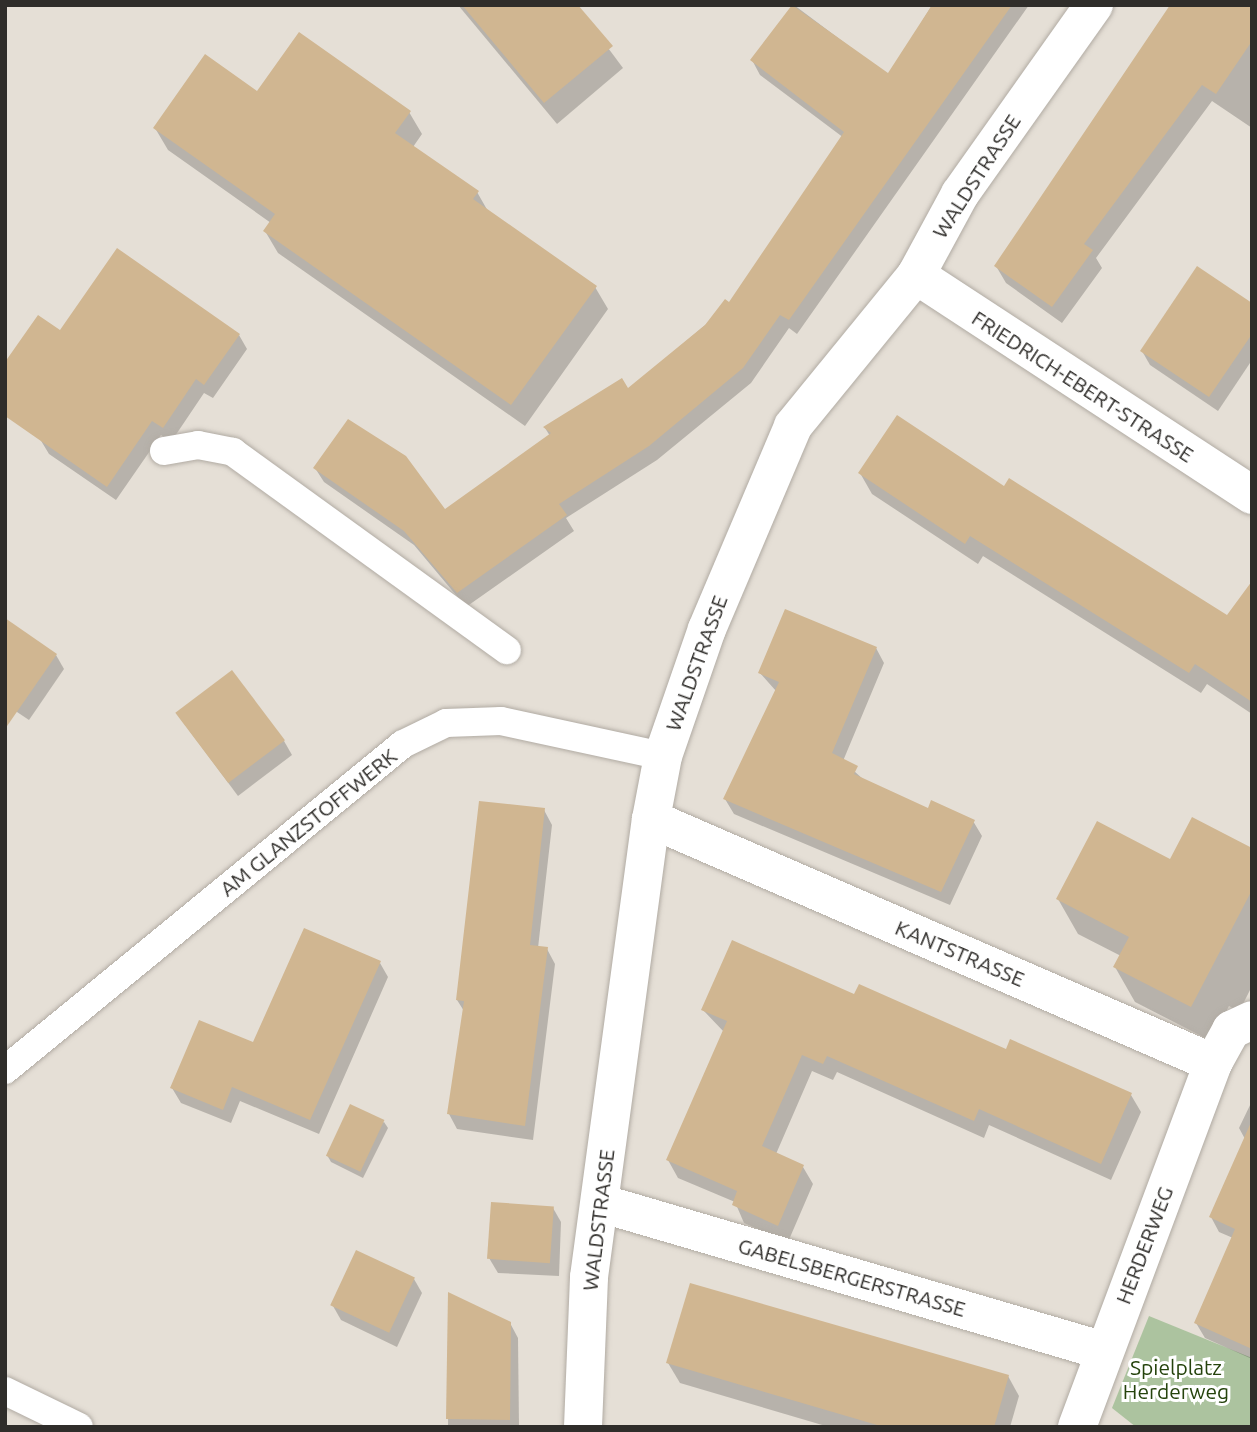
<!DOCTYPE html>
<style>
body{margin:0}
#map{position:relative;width:1257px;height:1432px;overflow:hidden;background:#e5dfd6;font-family:Ubuntu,sans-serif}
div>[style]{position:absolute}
.green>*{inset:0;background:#acc39f}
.shadow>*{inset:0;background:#0003}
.building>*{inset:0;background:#d0b691;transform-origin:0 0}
.roads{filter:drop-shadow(0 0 2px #b1aba3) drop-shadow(0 0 2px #b1aba3)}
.lane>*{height:28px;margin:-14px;padding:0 14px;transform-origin:14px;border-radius:14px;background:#fff}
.street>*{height:38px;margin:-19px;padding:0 19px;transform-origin:19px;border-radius:19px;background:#fff}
span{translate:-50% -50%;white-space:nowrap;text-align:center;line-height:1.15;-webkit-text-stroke:6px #fff;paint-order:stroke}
.street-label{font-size:21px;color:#2f2d2a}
.park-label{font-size:21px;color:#25430c}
.frame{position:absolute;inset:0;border:7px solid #2f2d2a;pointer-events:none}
</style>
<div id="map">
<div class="green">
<div style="clip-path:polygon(1149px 1316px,1252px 1358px,1252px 1427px,1136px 1427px,1112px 1408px)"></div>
</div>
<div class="shadow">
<div style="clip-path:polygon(458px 5px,576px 5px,623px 68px,557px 124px)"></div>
<div style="clip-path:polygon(794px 5px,889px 76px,932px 5px,1029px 5px,797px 334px,789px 328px,751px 383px,657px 460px,566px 518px,574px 531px,466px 607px,414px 545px,324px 482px,315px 468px,445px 511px,550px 436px,545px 428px,628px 390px,729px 305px,844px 138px,760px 75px,752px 60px)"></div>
<div style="clip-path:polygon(1252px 5px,1252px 128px,1212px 101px,1096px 258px,1102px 268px,1062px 323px,1006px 283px,996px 266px)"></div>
<div style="clip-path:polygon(258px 94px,409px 112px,422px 134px,413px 147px,477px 192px,489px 213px,595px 287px,608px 309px,525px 426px,278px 253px,265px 231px,271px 223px,168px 150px,155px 128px)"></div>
<div style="clip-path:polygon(1252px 306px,1252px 360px,1218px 411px,1150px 365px,1142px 351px)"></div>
<div style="clip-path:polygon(239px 335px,247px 349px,213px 398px,204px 393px,171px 442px,161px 435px,116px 500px,49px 454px,40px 439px)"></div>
<div style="clip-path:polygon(860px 473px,1004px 488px,1228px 617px,1252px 614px,1252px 714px,1207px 684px,1201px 693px,983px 556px,978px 564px,872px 494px)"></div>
<div style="clip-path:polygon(876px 648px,884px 663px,843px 761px,864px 780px,929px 810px,973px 821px,982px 836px,950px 905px,734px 814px,725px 799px,776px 691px,760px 673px)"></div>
<div style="clip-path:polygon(56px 655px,64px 669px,29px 720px,5px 704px)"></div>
<div style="clip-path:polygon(177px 714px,284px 741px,292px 755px,238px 796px)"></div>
<div style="clip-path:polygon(544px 810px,552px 825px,538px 948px,547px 949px,555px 964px,533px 1140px,457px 1129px,449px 1114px,464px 1011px,457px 1000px)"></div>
<div style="clip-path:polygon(1252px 850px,1252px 986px,1239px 1012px,1229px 1006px,1211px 1041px,1135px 1002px,1115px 967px,1121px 956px,1078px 934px,1058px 899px,1171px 861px)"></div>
<div style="clip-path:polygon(380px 963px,388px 977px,319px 1134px,240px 1101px,231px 1123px,181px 1103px,172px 1088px,254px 1045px)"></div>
<div style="clip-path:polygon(855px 996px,1131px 1095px,1141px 1112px,1111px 1180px,989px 1125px,984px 1138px,837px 1072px,833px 1080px,812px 1071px,776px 1154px,803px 1167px,813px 1184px,788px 1242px,744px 1223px,735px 1202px,678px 1178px,668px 1160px,724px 1032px,703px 1010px)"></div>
<div style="clip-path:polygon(1252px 1101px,1252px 1359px,1205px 1338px,1196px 1323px,1233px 1238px,1219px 1232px,1211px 1217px,1245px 1139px,1239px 1128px)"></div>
<div style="clip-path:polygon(384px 1122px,388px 1128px,363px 1178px,331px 1162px,327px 1155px)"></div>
<div style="clip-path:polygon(553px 1208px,561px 1222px,559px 1276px,498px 1273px,489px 1258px)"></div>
<div style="clip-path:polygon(414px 1279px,422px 1293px,397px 1347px,341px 1320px,333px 1306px)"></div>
<div style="clip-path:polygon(449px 1295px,510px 1323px,518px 1338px,519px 1427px,448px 1427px)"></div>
<div style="clip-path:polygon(668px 1363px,1008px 1376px,1019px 1396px,1010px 1427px,829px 1427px,680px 1383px)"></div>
</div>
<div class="building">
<div style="clip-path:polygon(462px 5px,578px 5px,613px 46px,544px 103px)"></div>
<div style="clip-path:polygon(792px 5px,888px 73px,932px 5px,1012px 5px,789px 320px,780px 315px,743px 368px,649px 446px,559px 504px,567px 515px,457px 593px,404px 531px,313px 468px,348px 419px,406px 456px,445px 509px,551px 433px,543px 427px,622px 378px,628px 388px,705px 325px,725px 299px,729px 302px,844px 132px,750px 60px)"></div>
<div style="clip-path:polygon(1170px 5px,1252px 5px,1252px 41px,1216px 94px,1202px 85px,1084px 244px,1093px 250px,1052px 307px,994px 266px)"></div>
<div style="clip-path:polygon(299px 32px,411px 111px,395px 133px,479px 191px,473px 199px,597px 286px,511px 405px,263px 231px,275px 214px,153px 128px,205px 54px,257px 91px)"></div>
<div style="clip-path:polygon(117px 248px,240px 334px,204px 385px,196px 379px,163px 428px,152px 421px,107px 487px,5px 416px,5px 362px,38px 315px,60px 330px)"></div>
<div style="clip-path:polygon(1197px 266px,1252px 303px,1252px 334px,1209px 397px,1140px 351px)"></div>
<div style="clip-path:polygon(897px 415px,1004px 486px,1009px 478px,1227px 615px,1252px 581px,1252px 702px,1195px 664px,1189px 673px,970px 536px,965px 544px,858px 473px)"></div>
<div style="clip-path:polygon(785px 609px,877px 647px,832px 753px,858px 766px,854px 774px,928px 808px,931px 800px,975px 820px,941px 892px,723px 799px,779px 682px,758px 673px)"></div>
<div style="clip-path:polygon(5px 618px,57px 654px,5px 729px)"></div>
<div style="left:232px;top:670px;width:88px;height:71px;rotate:53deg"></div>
<div style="clip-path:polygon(479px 801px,545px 808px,530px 945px,548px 947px,525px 1126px,447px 1114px,464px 1001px,456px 1000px)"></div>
<div style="clip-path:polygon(1192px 817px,1252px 848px,1252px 890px,1191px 1007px,1113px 967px,1129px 937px,1056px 899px,1097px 821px,1170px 859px)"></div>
<div style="clip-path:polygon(304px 928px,381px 961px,310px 1120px,232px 1087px,223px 1110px,170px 1088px,199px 1020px,253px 1042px)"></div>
<div style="clip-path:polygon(732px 940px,854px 994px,859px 984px,1006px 1049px,1010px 1039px,1132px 1093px,1101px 1164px,979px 1109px,974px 1121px,827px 1056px,823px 1064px,802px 1055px,762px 1146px,804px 1165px,778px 1226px,732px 1205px,737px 1191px,666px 1160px,727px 1021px,701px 1010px)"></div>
<div style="left:350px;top:1104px;width:38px;height:57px;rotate:25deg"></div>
<div style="clip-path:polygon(1252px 1120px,1252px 1349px,1194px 1323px,1235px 1229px,1209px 1217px)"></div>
<div style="left:491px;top:1202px;width:63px;height:57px;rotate:4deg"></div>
<div style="left:356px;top:1250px;width:65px;height:61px;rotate:25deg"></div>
<div style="clip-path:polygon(690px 1283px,1009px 1375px,994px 1427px,884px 1427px,666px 1363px)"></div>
<div style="clip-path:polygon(448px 1292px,511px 1322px,510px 1420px,446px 1419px)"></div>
</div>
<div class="roads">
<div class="lane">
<div style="left:164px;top:451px;width:35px;rotate:-10deg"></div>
<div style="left:198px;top:445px;width:36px;rotate:11deg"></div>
<div style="left:233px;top:452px;width:338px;rotate:35.9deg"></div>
<div style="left:5px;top:1070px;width:514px;rotate:-39.32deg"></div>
<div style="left:403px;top:744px;width:48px;rotate:-26deg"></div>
<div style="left:446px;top:723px;width:55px;rotate:-2.1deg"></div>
<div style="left:501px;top:721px;width:166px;rotate:12.2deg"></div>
<div style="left:5px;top:1391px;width:82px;rotate:25.9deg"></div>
</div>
<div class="street">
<div style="left:916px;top:275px;width:402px;rotate:33.2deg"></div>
<div style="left:651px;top:819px;width:613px;rotate:23.47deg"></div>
<div style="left:600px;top:1203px;width:525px;rotate:16.36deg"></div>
<div style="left:583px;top:1427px;width:150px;rotate:-87.7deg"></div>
<div style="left:589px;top:1277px;width:462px;rotate:-82.3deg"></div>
<div style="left:651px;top:819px;width:64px;rotate:-79.2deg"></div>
<div style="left:663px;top:756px;width:134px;rotate:-70.9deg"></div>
<div style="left:707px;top:629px;width:220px;rotate:-67deg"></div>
<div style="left:793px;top:426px;width:195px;rotate:-50.8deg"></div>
<div style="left:916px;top:275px;width:92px;rotate:-61.5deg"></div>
<div style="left:960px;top:194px;width:232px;rotate:-54.7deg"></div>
<div style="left:1077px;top:1427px;width:389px;rotate:-69.5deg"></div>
<div style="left:1213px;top:1063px;width:38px;rotate:-61deg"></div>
<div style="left:1231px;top:1030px;width:23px;rotate:-25deg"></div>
</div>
</div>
<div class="street-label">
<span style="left:976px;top:176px;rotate:-57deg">WALDSTRASSE</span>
<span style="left:1083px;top:386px;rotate:33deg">FRIEDRICH-EBERT-STRASSE</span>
<span style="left:696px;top:663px;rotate:-70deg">WALDSTRASSE</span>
<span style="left:308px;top:822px;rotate:-39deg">AM GLANZSTOFFWERK</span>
<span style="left:960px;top:953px;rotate:23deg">KANTSTRASSE</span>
<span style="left:598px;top:1220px;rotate:-83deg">WALDSTRASSE</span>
<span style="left:1144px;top:1245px;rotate:-69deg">HERDERWEG</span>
<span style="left:852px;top:1277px;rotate:16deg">GABELSBERGERSTRASSE</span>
</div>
<div class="park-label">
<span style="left:1176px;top:1379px">Spielplatz<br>Herderweg</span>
</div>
<div class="frame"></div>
</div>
